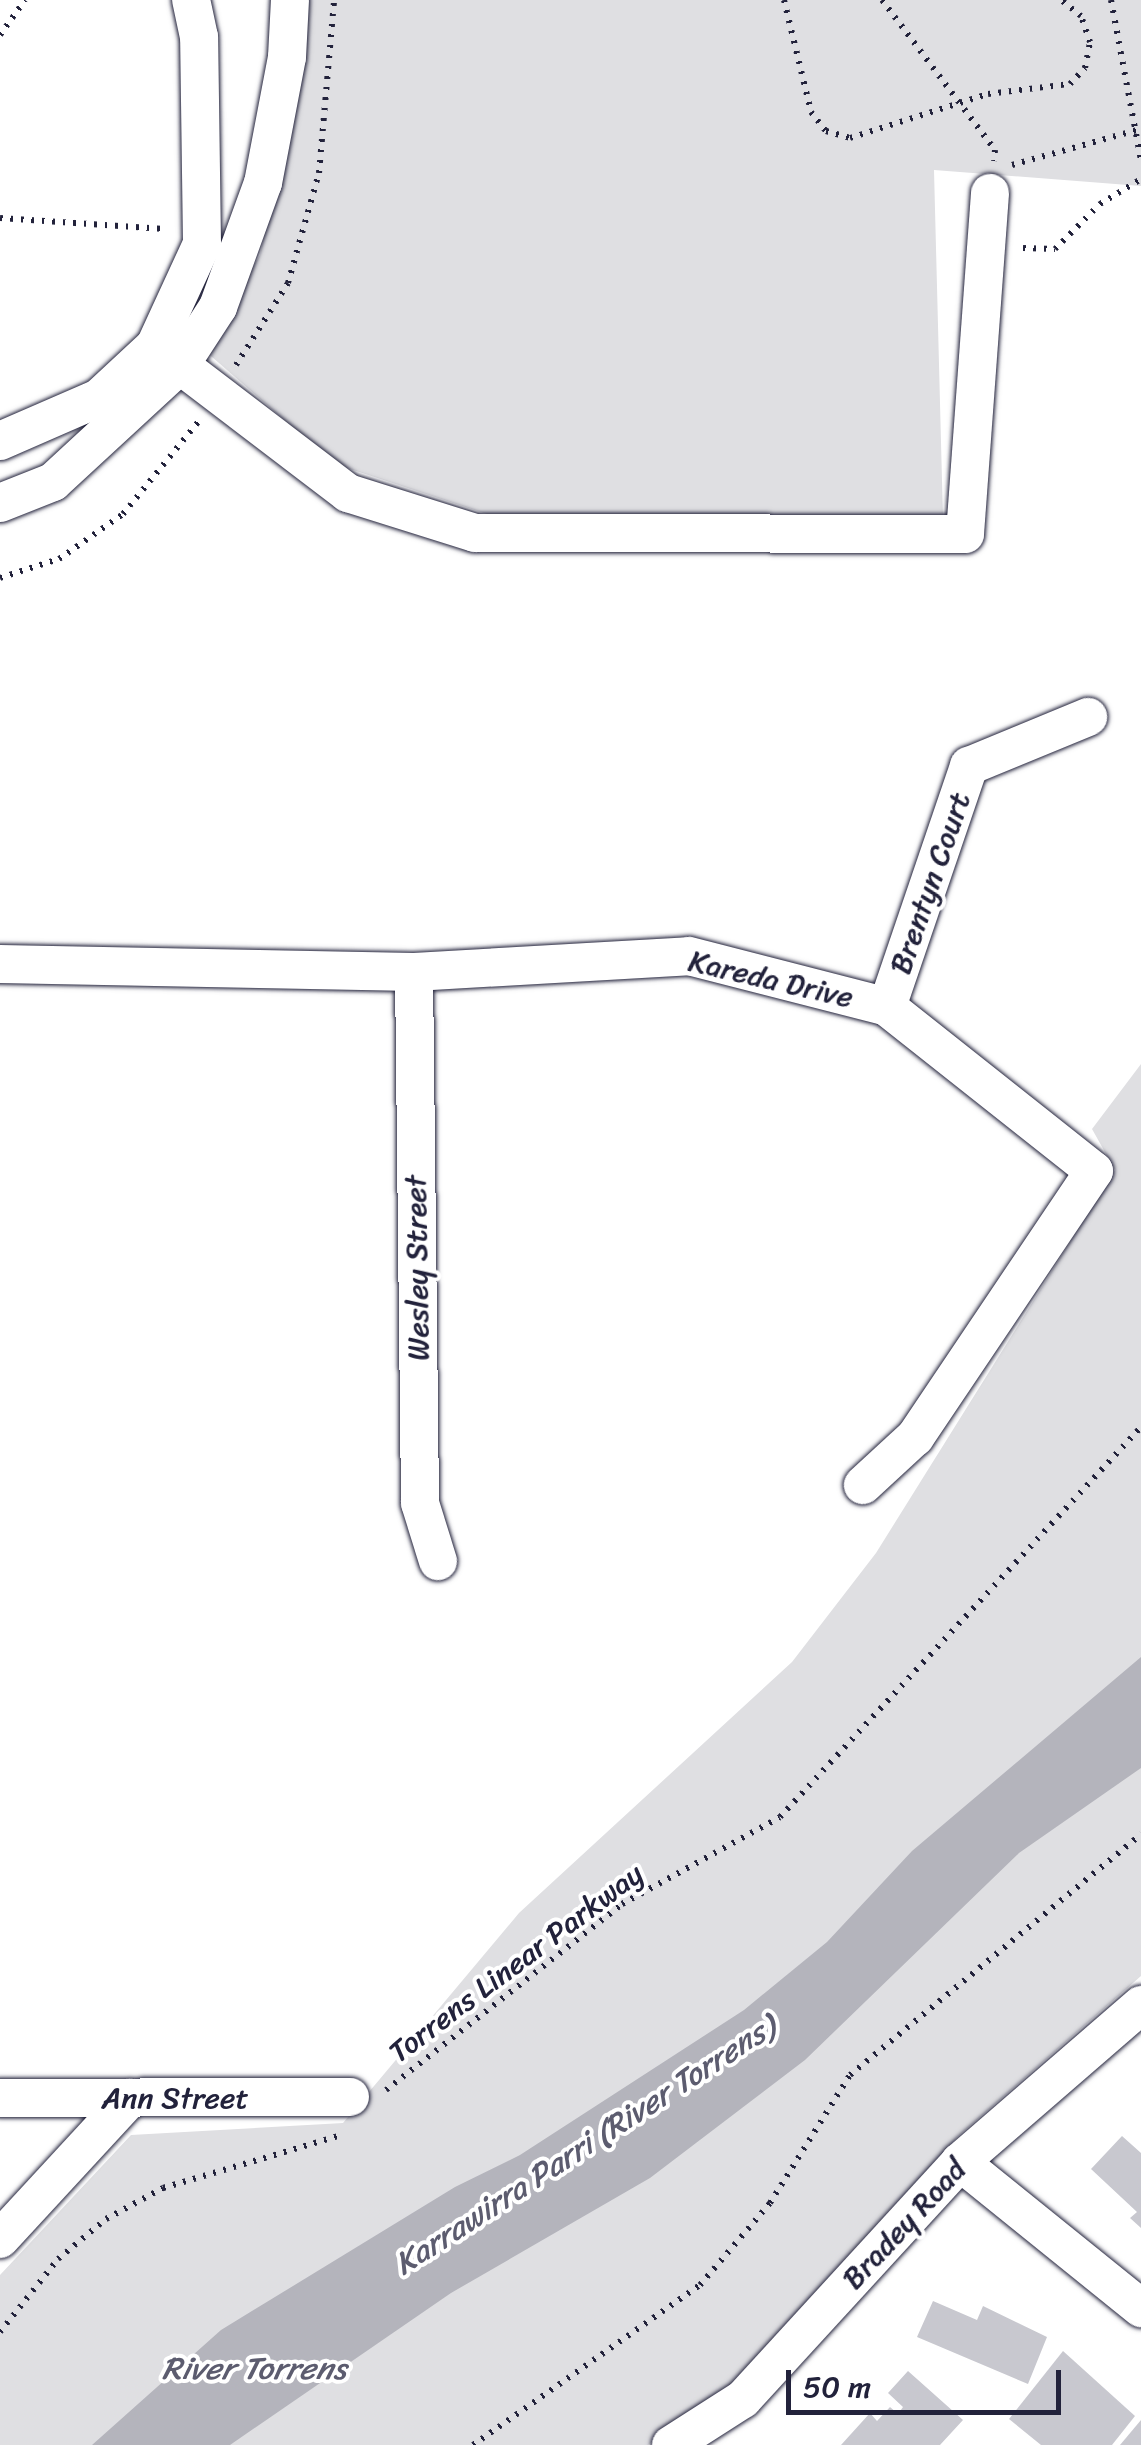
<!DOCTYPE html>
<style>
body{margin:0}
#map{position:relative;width:1141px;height:2445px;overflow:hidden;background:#fff;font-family:Sriracha,sans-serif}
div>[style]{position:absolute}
.green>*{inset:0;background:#dfdfe2}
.water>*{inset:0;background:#b4b4bc}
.building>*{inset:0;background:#c8c8cf}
.path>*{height:6px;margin-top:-3px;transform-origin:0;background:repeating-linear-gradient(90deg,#22223b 0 2.5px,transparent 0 10.5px)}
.roads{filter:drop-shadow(0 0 2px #22223b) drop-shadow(0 0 2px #22223b)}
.minor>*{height:38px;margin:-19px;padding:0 19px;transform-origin:19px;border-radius:19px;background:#fff}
span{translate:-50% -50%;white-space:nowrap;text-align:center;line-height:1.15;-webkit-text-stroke:8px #fff;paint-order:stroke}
.street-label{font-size:30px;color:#22223b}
.water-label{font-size:32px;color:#5c5c6f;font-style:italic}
.scale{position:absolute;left:786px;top:2370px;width:275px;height:45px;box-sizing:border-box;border:5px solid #22223b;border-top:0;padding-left:12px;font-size:30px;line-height:35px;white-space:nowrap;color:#22223b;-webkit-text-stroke:8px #fff;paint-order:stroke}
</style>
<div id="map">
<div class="green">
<div style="clip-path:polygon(298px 0,1141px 0,1141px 186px,934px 170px,943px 519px,493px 516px,335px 464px,204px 350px,260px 255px,298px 78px)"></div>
<div style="clip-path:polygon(1141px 1064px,1141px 1976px,957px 2137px,733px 2391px,648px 2445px,0 2445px,0 2275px,131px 2135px,343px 2123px,519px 1913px,792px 1662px,876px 1553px,1115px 1170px,1092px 1129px)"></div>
</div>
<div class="water">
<div style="clip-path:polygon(1141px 1657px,1141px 1768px,1019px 1853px,805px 2060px,650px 2178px,451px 2293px,230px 2445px,92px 2445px,221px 2330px,455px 2187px,520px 2155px,744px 2010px,827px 1942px,912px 1851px)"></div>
</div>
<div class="building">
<div style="clip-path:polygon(1122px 2136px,1141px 2153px,1141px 2228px,1130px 2218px,1137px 2212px,1091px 2169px)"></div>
<div style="clip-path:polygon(933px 2301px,977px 2320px,983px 2306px,1047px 2337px,1028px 2384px,917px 2337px)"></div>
<div style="clip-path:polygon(1063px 2351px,1135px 2416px,1112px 2445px,1041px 2445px,1009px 2419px)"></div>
<div style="clip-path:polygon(908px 2371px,963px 2420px,940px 2445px,841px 2445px,870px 2413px,877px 2421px,890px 2407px,898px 2414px,903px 2407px,888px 2393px)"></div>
<div style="clip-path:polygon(1141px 2420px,1141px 2445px,1120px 2445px)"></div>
</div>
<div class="path">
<div style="left:784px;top:0;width:115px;rotate:76.4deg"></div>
<div style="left:811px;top:112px;width:24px;rotate:52deg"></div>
<div style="left:826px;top:131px;width:25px;rotate:16deg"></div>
<div style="left:850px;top:138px;width:145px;rotate:-17.7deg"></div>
<div style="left:988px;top:94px;width:83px;rotate:-7deg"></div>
<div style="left:1070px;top:84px;width:22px;rotate:-47deg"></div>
<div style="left:1085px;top:68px;width:26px;rotate:-79deg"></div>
<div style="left:1090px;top:42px;width:28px;rotate:-109deg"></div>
<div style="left:1081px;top:16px;width:26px;rotate:-141deg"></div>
<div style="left:882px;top:0;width:188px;rotate:53deg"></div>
<div style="left:995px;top:150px;width:11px;rotate:95deg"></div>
<div style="left:1111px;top:0;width:163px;rotate:79.4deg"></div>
<div style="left:0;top:35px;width:43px;rotate:-54.5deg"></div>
<div style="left:1012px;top:165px;width:134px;rotate:-15.6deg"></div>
<div style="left:0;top:218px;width:165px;rotate:3.8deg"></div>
<div style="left:1023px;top:248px;width:32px;rotate:2deg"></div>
<div style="left:1055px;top:249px;width:64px;rotate:-45deg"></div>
<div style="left:1100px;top:204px;width:48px;rotate:-31.4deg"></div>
<div style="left:236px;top:365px;width:97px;rotate:-57.6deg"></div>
<div style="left:288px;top:283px;width:114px;rotate:-74.3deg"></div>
<div style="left:319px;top:173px;width:174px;rotate:-85deg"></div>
<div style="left:0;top:578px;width:62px;rotate:-17.9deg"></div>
<div style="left:59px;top:559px;width:78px;rotate:-35.1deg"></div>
<div style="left:123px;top:514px;width:119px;rotate:-50.8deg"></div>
<div style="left:386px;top:2090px;width:300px;rotate:-38.2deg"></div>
<div style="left:622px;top:1904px;width:180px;rotate:-28.8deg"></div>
<div style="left:780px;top:1817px;width:531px;rotate:-47.21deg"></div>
<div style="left:0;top:2332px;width:93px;rotate:-51.5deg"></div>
<div style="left:58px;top:2259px;width:62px;rotate:-39.8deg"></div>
<div style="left:106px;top:2219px;width:65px;rotate:-28.5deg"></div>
<div style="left:163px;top:2188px;width:184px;rotate:-16.5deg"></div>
<div style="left:473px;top:2445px;width:278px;rotate:-35.2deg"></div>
<div style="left:700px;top:2285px;width:108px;rotate:-49.5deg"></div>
<div style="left:770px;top:2203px;width:151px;rotate:-58deg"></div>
<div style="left:850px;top:2075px;width:378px;rotate:-39.6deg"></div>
</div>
<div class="roads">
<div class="minor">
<div style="left:155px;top:346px;width:243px;rotate:37.3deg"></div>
<div style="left:348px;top:493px;width:133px;rotate:17.5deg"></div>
<div style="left:475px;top:533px;width:490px;rotate:0.1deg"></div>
<div style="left:965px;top:534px;width:342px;rotate:-85.8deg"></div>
<div style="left:0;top:441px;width:108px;rotate:-23.5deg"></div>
<div style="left:99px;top:398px;width:76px;rotate:-42.9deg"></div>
<div style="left:155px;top:346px;width:112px;rotate:-65.3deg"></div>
<div style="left:202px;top:244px;width:207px;rotate:-90.8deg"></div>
<div style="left:199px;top:37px;width:38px;rotate:-102deg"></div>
<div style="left:0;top:503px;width:57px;rotate:-21.6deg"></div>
<div style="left:53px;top:482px;width:174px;rotate:-42.7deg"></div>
<div style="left:181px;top:364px;width:68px;rotate:-57deg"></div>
<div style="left:218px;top:307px;width:132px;rotate:-70.1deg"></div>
<div style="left:263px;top:183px;width:128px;rotate:-79.2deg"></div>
<div style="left:287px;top:57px;width:57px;rotate:-87deg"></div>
<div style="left:0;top:964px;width:414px;rotate:1.1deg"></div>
<div style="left:414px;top:972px;width:275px;rotate:-3.3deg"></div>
<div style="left:689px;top:956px;width:204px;rotate:14.4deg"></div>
<div style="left:887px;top:1007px;width:264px;rotate:38.4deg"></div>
<div style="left:1094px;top:1171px;width:321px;rotate:123.9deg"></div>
<div style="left:915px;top:1437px;width:71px;rotate:137.3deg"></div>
<div style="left:414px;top:972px;width:531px;rotate:89.35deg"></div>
<div style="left:420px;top:1503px;width:61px;rotate:72.8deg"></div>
<div style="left:887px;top:1007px;width:255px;rotate:-71.2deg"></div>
<div style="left:969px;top:766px;width:129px;rotate:-22.4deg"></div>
<div style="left:0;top:2098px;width:350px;rotate:-0.2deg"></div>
<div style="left:960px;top:2162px;width:233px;rotate:38.9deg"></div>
<div style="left:0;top:2239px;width:192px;rotate:-47.3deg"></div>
<div style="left:671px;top:2445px;width:85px;rotate:-32.6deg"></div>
<div style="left:743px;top:2399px;width:321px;rotate:-47.5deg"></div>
<div style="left:960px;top:2162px;width:240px;rotate:-40.9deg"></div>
</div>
</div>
<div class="street-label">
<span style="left:930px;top:883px;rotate:-71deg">Brentyn Court</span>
<span style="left:771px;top:979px;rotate:13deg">Kareda Drive</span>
<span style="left:417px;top:1268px;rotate:-91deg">Wesley Street</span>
<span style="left:516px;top:1963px;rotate:-37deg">Torrens Linear Parkway</span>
<span style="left:175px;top:2098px">Ann Street</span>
<span style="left:904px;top:2224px;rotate:-47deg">Bradey Road</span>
</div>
<div class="water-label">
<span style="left:585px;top:2146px;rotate:-33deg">Karrawirra Parri (River Torrens)</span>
<span style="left:254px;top:2369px">River Torrens</span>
</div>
<div class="scale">50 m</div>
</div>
